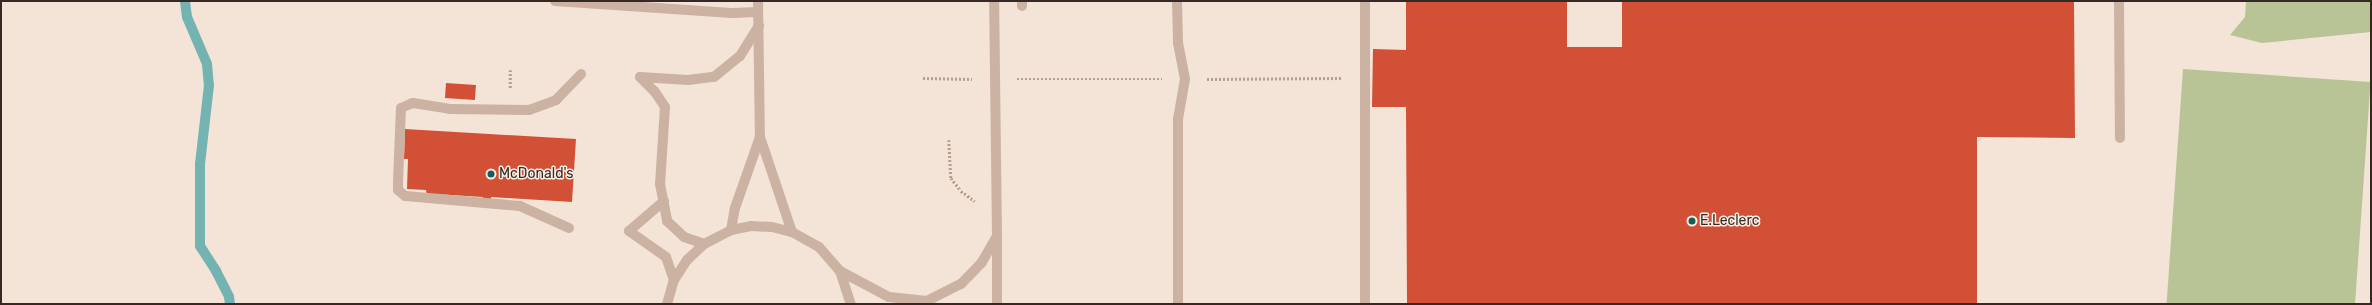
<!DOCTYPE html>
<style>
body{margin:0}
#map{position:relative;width:2372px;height:305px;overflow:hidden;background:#f3e4d7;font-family:Rubik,sans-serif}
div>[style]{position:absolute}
.green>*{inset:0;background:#b8c496;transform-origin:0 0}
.stream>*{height:10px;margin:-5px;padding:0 5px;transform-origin:5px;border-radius:5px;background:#73b3b1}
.building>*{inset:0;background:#d25036;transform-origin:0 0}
.path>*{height:2.5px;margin-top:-1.25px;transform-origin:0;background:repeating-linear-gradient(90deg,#b89c8c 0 2px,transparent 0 4px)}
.minor>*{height:10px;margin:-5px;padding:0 5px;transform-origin:5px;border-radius:5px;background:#ccb2a2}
.dots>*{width:11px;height:11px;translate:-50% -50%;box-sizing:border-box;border:2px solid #fbeee3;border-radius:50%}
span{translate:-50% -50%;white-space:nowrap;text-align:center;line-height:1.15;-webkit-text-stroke:3px #fbeee3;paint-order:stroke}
.poi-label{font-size:14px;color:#362925}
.left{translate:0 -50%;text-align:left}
.frame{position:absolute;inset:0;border:2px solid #362925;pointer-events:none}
</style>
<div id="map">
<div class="green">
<div style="clip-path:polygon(2246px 1px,2371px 1px,2371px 32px,2262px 43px,2230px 35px,2245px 17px)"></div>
<div style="left:2183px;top:69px;width:188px;height:236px;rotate:4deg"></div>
</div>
<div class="stream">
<div style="left:185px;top:1px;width:16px;rotate:83deg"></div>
<div style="left:187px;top:17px;width:51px;rotate:66.9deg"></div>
<div style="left:207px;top:64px;width:21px;rotate:85deg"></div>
<div style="left:209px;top:85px;width:80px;rotate:96.5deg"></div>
<div style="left:200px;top:164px;width:82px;rotate:90deg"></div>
<div style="left:200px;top:246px;width:30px;rotate:57deg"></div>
<div style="left:216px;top:271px;width:29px;rotate:63deg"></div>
<div style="left:229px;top:297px;width:7px;rotate:82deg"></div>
</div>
<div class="building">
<div style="clip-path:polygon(1406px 1px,1567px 1px,1567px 47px,1622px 47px,1622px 1px,2074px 1px,2075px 138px,1977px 137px,1977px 304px,1407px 304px,1406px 107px,1372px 107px,1373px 49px,1406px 50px)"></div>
<div style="left:446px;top:83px;width:30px;height:15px;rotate:4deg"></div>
<div style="clip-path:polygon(405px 129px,576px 139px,572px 202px,491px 197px,491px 200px,483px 199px,483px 197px,435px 194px,427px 196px,426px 190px,407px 189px,408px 159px,404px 159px)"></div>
</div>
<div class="path">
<div style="left:923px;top:78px;width:49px;rotate:1.2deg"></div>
<div style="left:1017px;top:79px;width:145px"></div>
<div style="left:1207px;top:79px;width:135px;rotate:-0.4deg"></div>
<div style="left:510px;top:88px;width:18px;rotate:-90deg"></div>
<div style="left:949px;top:140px;width:38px;rotate:87deg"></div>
<div style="left:951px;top:178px;width:16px;rotate:52deg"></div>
<div style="left:961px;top:191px;width:17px;rotate:36deg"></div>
</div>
<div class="minor">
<div style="left:555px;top:1px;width:177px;rotate:3.9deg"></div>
<div style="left:732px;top:13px;width:26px;rotate:-2deg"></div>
<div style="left:758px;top:1px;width:136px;rotate:89.2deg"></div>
<div style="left:760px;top:137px;width:100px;rotate:71.4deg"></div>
<div style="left:1022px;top:1px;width:5px;rotate:90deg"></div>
<div style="left:1177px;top:1px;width:42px;rotate:88.6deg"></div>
<div style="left:1178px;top:43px;width:37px;rotate:79deg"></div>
<div style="left:1185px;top:79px;width:41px;rotate:99.9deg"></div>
<div style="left:1178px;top:119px;width:185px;rotate:90deg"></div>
<div style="left:2119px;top:1px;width:137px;rotate:89.6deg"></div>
<div style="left:640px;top:77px;width:21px;rotate:45deg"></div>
<div style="left:655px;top:92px;width:18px;rotate:56deg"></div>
<div style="left:665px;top:107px;width:77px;rotate:93.7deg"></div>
<div style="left:660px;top:184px;width:38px;rotate:79deg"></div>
<div style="left:667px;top:221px;width:23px;rotate:43deg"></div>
<div style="left:684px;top:237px;width:21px;rotate:19deg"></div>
<div style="left:640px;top:77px;width:48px;rotate:3.6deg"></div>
<div style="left:688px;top:80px;width:26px;rotate:-7deg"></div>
<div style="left:714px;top:77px;width:33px;rotate:-39deg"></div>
<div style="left:740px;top:56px;width:36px;rotate:-58deg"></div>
<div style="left:664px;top:201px;width:46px;rotate:139.4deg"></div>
<div style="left:629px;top:231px;width:45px;rotate:35.1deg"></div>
<div style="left:666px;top:257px;width:24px;rotate:71deg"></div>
<div style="left:569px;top:228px;width:54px;rotate:-155.8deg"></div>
<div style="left:520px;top:206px;width:115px;rotate:-175deg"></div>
<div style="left:405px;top:196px;width:9px;rotate:-139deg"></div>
<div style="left:398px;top:190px;width:8px;rotate:-90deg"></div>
<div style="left:398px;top:182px;width:74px;rotate:-87.7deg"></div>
<div style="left:401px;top:108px;width:13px;rotate:-23deg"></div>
<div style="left:413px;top:103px;width:36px;rotate:9deg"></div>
<div style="left:449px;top:109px;width:80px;rotate:0.7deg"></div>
<div style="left:529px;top:110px;width:29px;rotate:-20deg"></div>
<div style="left:556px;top:100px;width:36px;rotate:-46deg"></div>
<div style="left:731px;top:230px;width:22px;rotate:-80deg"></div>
<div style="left:735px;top:208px;width:75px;rotate:-70.6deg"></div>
<div style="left:840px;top:271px;width:55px;rotate:28deg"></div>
<div style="left:889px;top:297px;width:38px;rotate:6deg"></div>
<div style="left:927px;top:301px;width:38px;rotate:-27deg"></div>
<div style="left:961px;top:284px;width:30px;rotate:-46deg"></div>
<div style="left:982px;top:262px;width:30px;rotate:-60deg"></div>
<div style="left:997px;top:236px;width:235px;rotate:-90.7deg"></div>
<div style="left:667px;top:304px;width:25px;rotate:-74deg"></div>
<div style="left:674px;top:280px;width:24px;rotate:-57deg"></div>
<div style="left:687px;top:260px;width:23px;rotate:-43deg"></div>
<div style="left:704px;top:244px;width:30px;rotate:-27deg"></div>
<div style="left:731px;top:230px;width:20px;rotate:-11deg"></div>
<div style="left:751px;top:226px;width:21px;rotate:3deg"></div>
<div style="left:772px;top:227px;width:21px;rotate:14deg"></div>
<div style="left:792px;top:232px;width:31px;rotate:29deg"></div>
<div style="left:819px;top:247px;width:32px;rotate:49deg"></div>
<div style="left:840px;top:271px;width:35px;rotate:72deg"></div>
<div style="left:997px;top:304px;width:66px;rotate:-90deg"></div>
<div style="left:1365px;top:304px;width:303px;rotate:-90deg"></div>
</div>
<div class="dots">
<div style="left:491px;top:174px;background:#175c5b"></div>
<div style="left:1692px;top:221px;background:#175c5b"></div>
</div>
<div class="poi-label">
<span class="left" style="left:499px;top:174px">McDonald's</span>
<span class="left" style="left:1700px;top:221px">E.Leclerc</span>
</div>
<div class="frame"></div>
</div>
